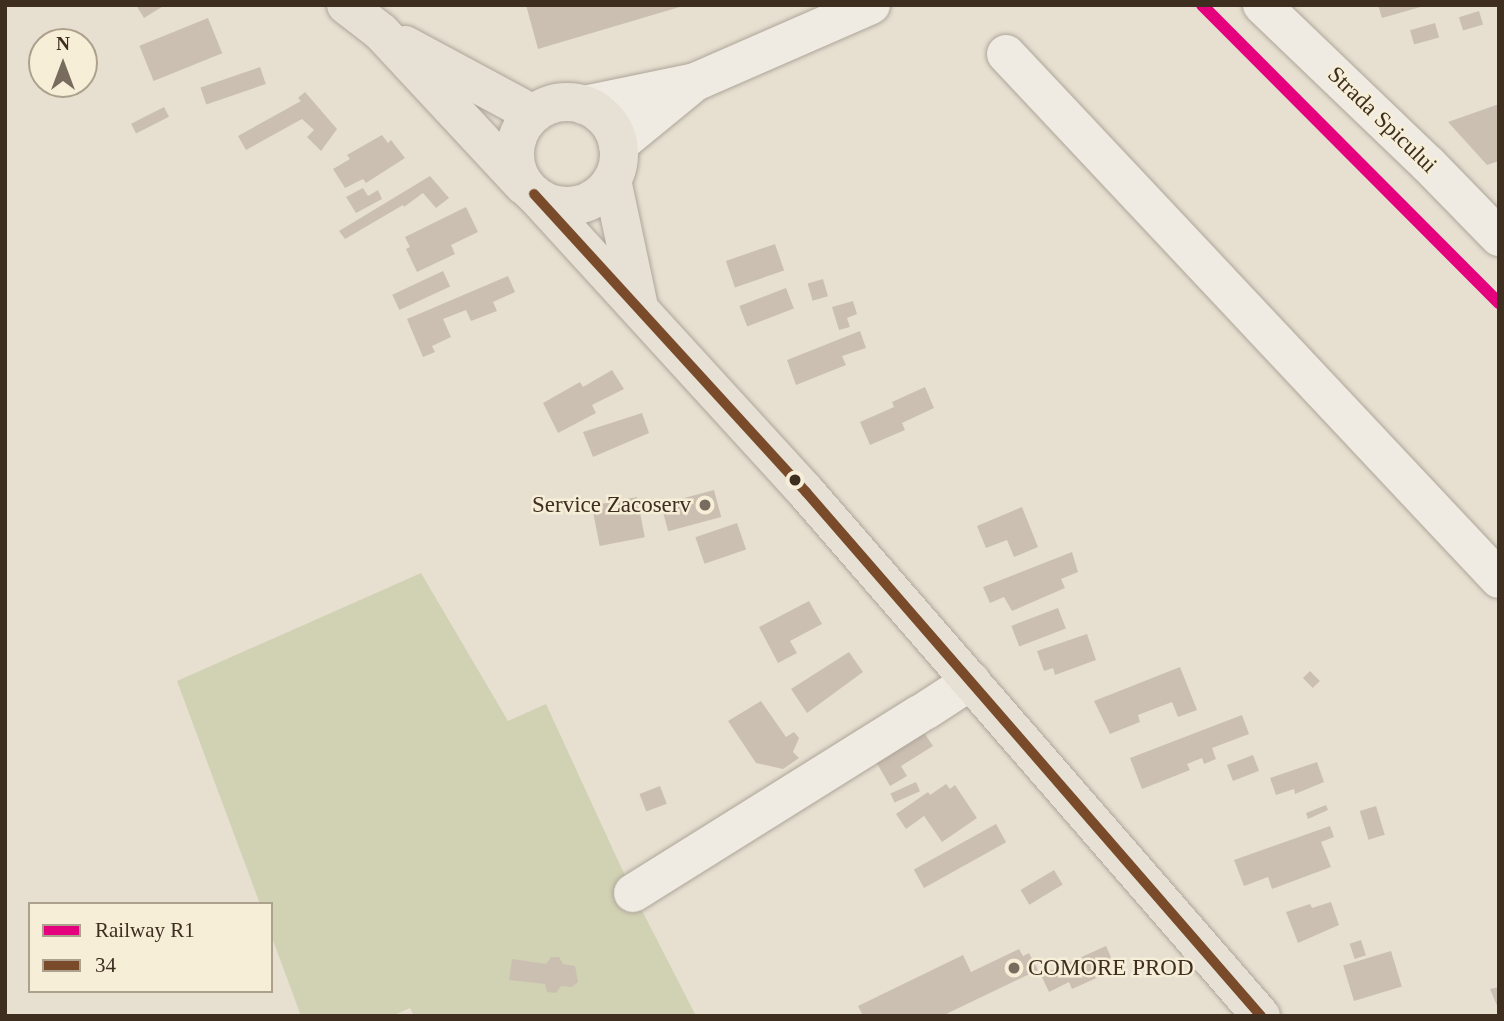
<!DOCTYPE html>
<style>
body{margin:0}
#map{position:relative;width:1504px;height:1021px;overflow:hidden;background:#e7e0d1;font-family:Georgia,serif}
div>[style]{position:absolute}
.cemetery>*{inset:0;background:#d1d1b3}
.building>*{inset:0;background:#cbbfb2;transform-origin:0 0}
.roads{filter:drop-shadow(0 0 2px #ada599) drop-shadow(0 0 2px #ada599)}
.minor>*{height:38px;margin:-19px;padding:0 19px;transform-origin:19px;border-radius:19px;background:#efebe3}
.major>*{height:38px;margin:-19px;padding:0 19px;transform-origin:19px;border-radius:19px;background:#e6e1d4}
.major>.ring{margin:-19px;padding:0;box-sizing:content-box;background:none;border:38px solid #e6e1d4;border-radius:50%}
.bus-1>*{height:10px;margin:-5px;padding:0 5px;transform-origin:5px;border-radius:5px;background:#7a4b2a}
.rail-1>*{height:12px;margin:-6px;padding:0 6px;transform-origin:6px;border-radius:6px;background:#e5007d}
.dots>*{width:19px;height:19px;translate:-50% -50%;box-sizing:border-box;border:4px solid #f7eed8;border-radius:50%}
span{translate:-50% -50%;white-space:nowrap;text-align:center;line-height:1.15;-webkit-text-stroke:5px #f7eed8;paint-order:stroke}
.street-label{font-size:23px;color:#3d2e20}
.poi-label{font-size:23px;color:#3d2e20}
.right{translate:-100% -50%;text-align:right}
.left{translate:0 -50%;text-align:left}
.frame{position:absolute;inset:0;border:7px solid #3d2e20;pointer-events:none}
.legend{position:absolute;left:28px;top:902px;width:245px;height:91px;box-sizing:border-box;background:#f7eed8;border:2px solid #ada18e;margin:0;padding:9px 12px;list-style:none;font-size:21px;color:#3d2e20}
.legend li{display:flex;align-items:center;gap:14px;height:35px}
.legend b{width:35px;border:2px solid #ada18e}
.north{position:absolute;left:28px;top:28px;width:70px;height:70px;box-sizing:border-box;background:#f7eed8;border:2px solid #ada18e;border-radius:50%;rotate:0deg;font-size:19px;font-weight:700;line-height:28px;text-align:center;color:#3d2e20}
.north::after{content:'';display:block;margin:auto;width:24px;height:32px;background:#786c5e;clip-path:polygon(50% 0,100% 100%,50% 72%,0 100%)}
</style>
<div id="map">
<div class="cemetery">
<div style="clip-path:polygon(421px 573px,508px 721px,546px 704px,633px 893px,696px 1016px,414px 1016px,410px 1008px,392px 1016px,301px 1016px,271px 935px,271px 904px,260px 904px,177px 681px)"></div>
</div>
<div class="building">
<div style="clip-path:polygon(136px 5px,165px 5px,144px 18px)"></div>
<div style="clip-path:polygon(526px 5px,683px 5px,683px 6px,538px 49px)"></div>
<div style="clip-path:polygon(1378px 5px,1424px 5px,1424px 6px,1382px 18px)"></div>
<div style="left:1479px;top:11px;width:14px;height:21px;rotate:73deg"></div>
<div style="left:208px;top:18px;width:38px;height:74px;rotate:68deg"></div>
<div style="left:1435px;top:23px;width:15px;height:26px;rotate:74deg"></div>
<div style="left:260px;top:67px;width:18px;height:63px;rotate:71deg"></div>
<div style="clip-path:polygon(305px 92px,337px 129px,321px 151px,307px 137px,314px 130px,302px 119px,246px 150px,238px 136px,301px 101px,298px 98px)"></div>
<div style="clip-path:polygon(1499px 104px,1499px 161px,1487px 165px,1448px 122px)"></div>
<div style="left:164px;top:107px;width:11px;height:37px;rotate:63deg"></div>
<div style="clip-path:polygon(382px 135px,388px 143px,391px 140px,405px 158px,366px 183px,363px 179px,345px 188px,333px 169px,350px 159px,347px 155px)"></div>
<div style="clip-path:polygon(430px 176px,449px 198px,436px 208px,423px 193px,404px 207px,403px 205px,345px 239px,339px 231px)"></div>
<div style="clip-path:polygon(363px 188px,368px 196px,378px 190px,382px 199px,356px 213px,346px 197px)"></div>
<div style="clip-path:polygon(466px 207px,478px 232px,451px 245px,455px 254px,417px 272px,406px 249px,410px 247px,405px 237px)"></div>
<div style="left:775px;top:244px;width:28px;height:52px;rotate:71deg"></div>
<div style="left:443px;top:271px;width:17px;height:56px;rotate:65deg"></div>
<div style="clip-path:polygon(508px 276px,515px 292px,493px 302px,497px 311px,471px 321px,466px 310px,443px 319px,451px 337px,432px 346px,435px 352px,423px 357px,407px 319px)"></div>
<div style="left:823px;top:279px;width:18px;height:16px;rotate:74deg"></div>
<div style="left:786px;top:288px;width:22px;height:50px;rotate:69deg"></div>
<div style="clip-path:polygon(853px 301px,857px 314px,847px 318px,850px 327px,839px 330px,832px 307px)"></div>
<div style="clip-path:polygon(860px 331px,866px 348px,842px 356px,846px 365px,796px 385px,787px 360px)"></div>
<div style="clip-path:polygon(612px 370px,624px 389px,592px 405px,596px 413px,558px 433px,543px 403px,580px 382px,583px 387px)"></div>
<div style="clip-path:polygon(925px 387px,934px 408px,902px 423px,905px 430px,870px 445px,860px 422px,894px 407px,892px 402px)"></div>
<div style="clip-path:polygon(642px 413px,649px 433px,593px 457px,583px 432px)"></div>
<div style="left:714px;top:490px;width:28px;height:55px;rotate:75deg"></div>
<div style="left:637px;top:497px;width:41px;height:46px;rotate:79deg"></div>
<div style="clip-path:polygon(1022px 507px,1038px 547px,1014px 557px,1007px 540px,986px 548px,977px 526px)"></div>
<div style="left:737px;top:523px;width:28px;height:44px;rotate:71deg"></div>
<div style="clip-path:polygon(1072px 552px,1078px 572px,1061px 579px,1065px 588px,1012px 611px,1004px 597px,990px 603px,983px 587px)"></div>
<div style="clip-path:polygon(809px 601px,822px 624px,790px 641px,797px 653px,778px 663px,759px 627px)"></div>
<div style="left:1058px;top:608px;width:22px;height:50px;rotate:69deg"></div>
<div style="clip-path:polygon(1087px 634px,1096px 660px,1055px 675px,1053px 668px,1044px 671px,1037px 651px)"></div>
<div style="clip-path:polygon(849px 652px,863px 672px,807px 713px,791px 689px)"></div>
<div style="clip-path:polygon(1180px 667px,1197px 710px,1178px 717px,1172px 702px,1138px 715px,1140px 722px,1110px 734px,1094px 701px)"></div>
<div style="left:1310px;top:671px;width:14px;height:10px;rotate:45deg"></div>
<div style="clip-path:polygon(761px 701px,786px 737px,794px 732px,799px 738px,793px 752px,799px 758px,783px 769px,756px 763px,728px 721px)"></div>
<div style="clip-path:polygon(1242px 715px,1249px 734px,1212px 748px,1216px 759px,1204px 764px,1202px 758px,1187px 764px,1190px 770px,1142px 789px,1130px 758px)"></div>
<div style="clip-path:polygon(923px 731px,933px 746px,901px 766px,907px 776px,890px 786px,871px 753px)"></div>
<div style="left:1253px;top:755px;width:17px;height:28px;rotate:69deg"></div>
<div style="clip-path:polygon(1317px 762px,1324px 782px,1295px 794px,1294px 789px,1276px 795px,1270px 778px)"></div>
<div style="left:916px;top:782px;width:10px;height:28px;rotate:66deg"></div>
<div style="clip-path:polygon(946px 784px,950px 789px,955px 785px,977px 818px,942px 842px,924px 816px,906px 829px,896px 814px,928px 792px,930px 795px)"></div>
<div style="left:660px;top:786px;width:19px;height:22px;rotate:69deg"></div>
<div style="clip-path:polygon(1326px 805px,1328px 810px,1308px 819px,1306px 813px)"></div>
<div style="left:1376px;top:806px;width:30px;height:17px;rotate:73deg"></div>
<div style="left:996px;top:824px;width:21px;height:94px;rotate:61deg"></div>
<div style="clip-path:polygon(1330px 826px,1334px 837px,1321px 842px,1331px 867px,1272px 889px,1268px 877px,1244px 886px,1234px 860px)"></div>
<div style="left:1054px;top:870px;width:17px;height:39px;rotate:59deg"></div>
<div style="clip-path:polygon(1331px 902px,1339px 925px,1298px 943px,1286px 912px,1310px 904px,1312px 908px)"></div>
<div style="left:1361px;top:940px;width:16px;height:12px;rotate:72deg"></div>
<div style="clip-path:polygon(1106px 946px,1113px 962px,1107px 965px,1110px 972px,1072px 989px,1069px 982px,1049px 992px,1041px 975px)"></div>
<div style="clip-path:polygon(1019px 949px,1023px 956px,1029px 953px,1038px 970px,942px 1016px,863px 1016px,858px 1006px,963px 955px,971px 972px)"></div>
<div style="left:1391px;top:951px;width:37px;height:50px;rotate:73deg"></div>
<div style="clip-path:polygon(551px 957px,559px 957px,563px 964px,575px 966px,578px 982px,572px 987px,561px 986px,556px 993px,547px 992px,545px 984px,509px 980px,512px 959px,546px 964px)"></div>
<div style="clip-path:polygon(1499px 987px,1499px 1008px,1498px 1008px,1490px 989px)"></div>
</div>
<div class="roads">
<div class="minor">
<div style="left:1262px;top:5px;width:230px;rotate:43.8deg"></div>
<div style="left:1428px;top:164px;width:102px;rotate:45.8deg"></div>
<div style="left:1006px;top:54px;width:720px;rotate:46.8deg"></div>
<div style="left:584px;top:105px;width:113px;rotate:-11.7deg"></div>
<div style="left:695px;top:82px;width:192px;rotate:-23.6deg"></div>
<div style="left:618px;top:145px;width:93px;rotate:-39.3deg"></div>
<div style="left:925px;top:711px;width:55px;rotate:-33.1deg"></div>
<div style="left:633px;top:893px;width:337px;rotate:-32deg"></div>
</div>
<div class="major">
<div style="left:346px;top:5px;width:44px;rotate:37.6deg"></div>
<div style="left:381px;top:32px;width:210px;rotate:47.1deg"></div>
<div style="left:405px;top:45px;width:145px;rotate:28.3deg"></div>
<div class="ring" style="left:515px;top:102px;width:66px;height:66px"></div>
<div style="left:612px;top:180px;width:130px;rotate:78deg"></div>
<div style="left:534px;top:194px;width:403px;rotate:47.6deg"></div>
<div style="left:806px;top:492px;width:694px;rotate:49.03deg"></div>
</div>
</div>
<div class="bus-1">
<div style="left:534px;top:194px;width:403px;rotate:47.6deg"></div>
<div style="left:806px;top:492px;width:694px;rotate:49.03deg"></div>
</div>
<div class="rail-1">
<div style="left:1202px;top:5px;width:421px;rotate:45.1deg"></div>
</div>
<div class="dots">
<div style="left:795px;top:480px;background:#3d2e20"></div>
<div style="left:705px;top:505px;background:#786c5e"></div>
<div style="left:1014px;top:968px;background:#786c5e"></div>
</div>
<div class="street-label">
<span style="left:1382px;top:120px;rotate:44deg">Strada Spicului</span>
</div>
<div class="poi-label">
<span class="right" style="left:691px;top:505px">Service Zacoserv</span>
<span class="left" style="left:1028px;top:968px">COMORE PROD</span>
</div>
<div class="frame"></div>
<ul class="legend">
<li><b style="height:9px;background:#e5007d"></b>Railway R1</li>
<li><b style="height:9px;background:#7a4b2a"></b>34</li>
</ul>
<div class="north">N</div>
</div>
